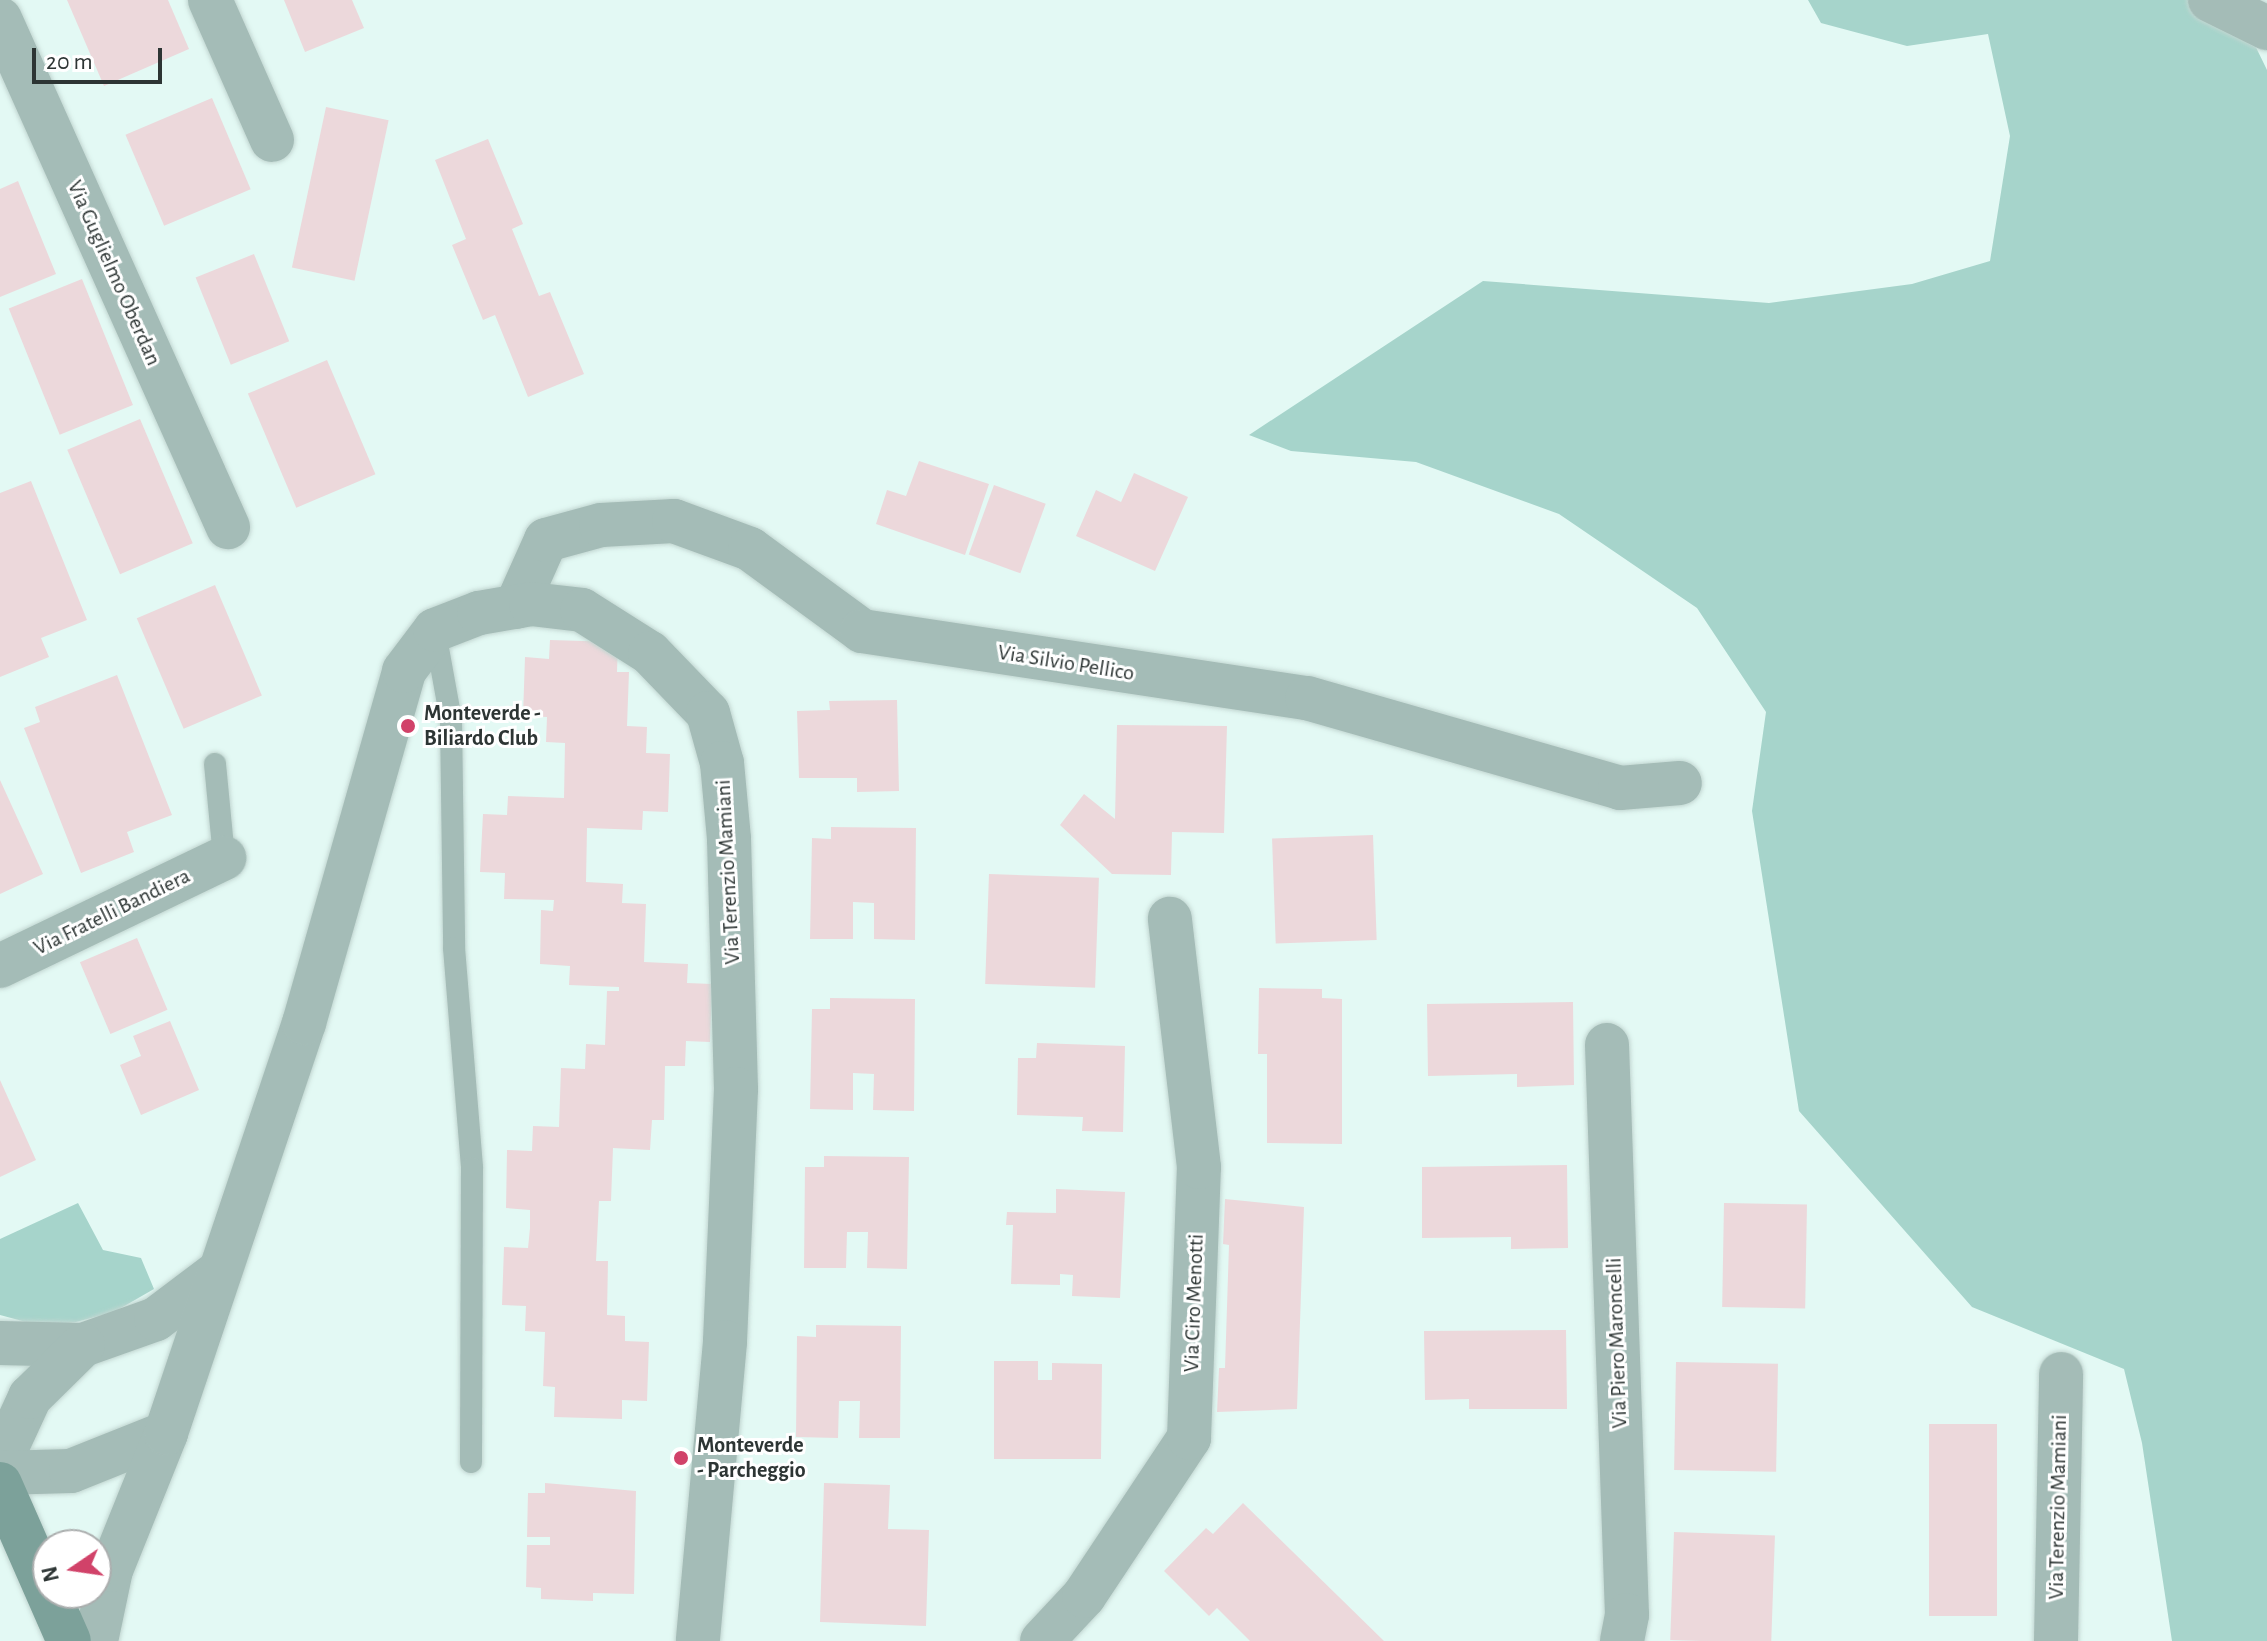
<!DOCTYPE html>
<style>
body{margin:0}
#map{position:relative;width:2267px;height:1641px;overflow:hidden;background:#e3f9f4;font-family:"Alegreya Sans",sans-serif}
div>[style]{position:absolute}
.green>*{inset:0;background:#a6d4cb}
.building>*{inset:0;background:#ecd8db;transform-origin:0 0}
.roads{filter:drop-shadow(0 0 2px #c2d6d1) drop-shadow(0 0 2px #c2d6d1)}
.service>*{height:22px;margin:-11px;padding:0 11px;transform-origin:11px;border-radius:11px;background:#a4bcb7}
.minor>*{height:44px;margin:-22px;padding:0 22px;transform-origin:22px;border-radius:22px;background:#a4bcb7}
.tertiary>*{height:44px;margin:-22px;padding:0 22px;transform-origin:22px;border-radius:22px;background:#a4bcb7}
.secondary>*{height:44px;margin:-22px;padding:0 22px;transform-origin:22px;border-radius:22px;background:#7ca19a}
.dots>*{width:22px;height:22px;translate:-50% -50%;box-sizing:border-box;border:4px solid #fff;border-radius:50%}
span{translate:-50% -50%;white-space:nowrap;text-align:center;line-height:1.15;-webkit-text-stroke:6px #fff;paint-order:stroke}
.street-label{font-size:22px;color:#2d3534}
.poi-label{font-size:22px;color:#2d3534;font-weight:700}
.left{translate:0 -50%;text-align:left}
.north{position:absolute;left:32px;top:1529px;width:80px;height:80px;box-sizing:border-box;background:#fff;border:2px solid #abaeae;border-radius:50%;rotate:257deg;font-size:22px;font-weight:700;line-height:32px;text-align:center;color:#2d3534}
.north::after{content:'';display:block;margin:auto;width:28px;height:36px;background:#d14269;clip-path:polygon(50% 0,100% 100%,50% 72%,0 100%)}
.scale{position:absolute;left:32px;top:48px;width:130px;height:36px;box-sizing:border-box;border:4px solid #2d3534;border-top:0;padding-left:10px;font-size:24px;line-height:28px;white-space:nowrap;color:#2d3534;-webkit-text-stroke:6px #fff;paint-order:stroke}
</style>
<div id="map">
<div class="green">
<div style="clip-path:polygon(1808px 0,2233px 0,2267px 70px,2267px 1641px,2172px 1641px,2142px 1443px,2124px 1369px,1972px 1307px,1799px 1111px,1752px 811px,1766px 712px,1697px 608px,1559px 514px,1416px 462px,1291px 451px,1249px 435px,1483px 281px,1769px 303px,1912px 284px,1990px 261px,2010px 136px,1988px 34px,1907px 46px,1821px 23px)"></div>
<div style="clip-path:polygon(78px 1203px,103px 1250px,141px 1258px,154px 1289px,114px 1312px,76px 1322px,41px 1326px,0 1315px,0 1239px)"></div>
</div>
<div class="building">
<div style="clip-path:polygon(67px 0,168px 0,189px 49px,104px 86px)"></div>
<div style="clip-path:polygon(284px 0,352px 0,364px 28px,305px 52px)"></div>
<div style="left:212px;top:98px;width:99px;height:94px;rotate:67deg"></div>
<div style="left:326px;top:107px;width:64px;height:164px;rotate:12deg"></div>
<div style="clip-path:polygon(488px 139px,523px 224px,512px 229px,539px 296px,550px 292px,584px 374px,528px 397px,495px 315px,483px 320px,452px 245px,466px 239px,435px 160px)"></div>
<div style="clip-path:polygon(18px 181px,56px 274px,0 297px,0 189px)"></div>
<div style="left:254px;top:254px;width:94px;height:63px;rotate:68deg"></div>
<div style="left:82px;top:279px;width:136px;height:79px;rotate:68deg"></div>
<div style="left:327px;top:360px;width:124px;height:86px;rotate:67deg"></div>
<div style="left:140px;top:419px;width:135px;height:79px;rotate:67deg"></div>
<div style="clip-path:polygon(919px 461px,989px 484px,965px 555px,876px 524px,887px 490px,906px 496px)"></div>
<div style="clip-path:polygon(1134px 473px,1188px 497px,1155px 571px,1076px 536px,1096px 490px,1121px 502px)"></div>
<div style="clip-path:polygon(31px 481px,87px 620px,41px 638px,49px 657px,0 677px,0 493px)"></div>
<div style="left:994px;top:485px;width:55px;height:74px;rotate:20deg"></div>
<div style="left:215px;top:585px;width:120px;height:85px;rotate:67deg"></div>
<div style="clip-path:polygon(550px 640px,618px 642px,617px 672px,629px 672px,627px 726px,647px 727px,646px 753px,670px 754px,668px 812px,643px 811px,642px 830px,587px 828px,586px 882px,623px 884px,622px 903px,646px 904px,644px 962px,688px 964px,687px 983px,712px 984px,710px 1042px,686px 1041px,685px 1066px,665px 1066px,664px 1120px,652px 1120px,650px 1150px,613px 1148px,611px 1201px,599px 1201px,596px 1261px,608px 1261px,607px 1315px,625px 1316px,625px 1341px,649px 1342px,647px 1401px,622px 1400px,622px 1419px,554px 1417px,555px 1387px,543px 1386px,545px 1332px,525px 1331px,526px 1306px,502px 1305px,504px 1247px,528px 1248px,530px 1228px,530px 1210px,506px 1208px,507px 1150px,532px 1151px,533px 1126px,559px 1127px,561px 1068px,585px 1069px,586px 1044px,605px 1045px,607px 991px,619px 991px,619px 987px,569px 985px,570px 966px,540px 964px,541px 910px,553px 911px,554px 900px,504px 899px,505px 873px,480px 872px,483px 814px,507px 815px,508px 796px,564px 798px,565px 743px,546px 742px,547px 717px,523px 716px,525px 657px,549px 659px)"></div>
<div style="clip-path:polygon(117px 675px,172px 815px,127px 832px,134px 852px,81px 873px,24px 728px,40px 722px,35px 707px)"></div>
<div style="clip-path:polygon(897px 700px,899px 791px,857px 792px,857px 778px,799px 778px,797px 711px,830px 710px,829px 701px)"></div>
<div style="clip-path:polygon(1117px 725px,1227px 726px,1224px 833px,1172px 832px,1171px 875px,1112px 874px,1060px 825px,1084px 794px,1115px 819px)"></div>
<div style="clip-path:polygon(0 780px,43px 874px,0 894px)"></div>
<div style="clip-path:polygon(831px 827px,916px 828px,915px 940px,874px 939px,874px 903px,853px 902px,853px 939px,810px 939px,812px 838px,831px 839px)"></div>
<div style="left:1373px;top:835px;width:105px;height:101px;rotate:88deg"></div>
<div style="left:989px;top:874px;width:110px;height:110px;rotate:2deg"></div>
<div style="left:137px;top:938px;width:78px;height:62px;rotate:67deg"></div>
<div style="clip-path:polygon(1259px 988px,1322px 989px,1322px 998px,1342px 999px,1342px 1144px,1267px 1143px,1267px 1054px,1258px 1054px)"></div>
<div style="clip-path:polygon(830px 998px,915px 999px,914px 1111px,873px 1110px,874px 1074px,853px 1073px,853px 1110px,810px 1109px,812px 1009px,830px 1009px)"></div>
<div style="clip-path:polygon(1573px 1002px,1574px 1085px,1517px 1087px,1517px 1074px,1428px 1076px,1427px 1004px)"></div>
<div style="clip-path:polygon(170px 1021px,199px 1090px,141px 1115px,120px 1065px,141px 1056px,133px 1036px)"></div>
<div style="clip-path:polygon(1037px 1043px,1125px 1046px,1123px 1132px,1082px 1131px,1083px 1117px,1017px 1115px,1018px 1058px,1036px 1058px)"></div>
<div style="clip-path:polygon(0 1080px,36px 1160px,0 1177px)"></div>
<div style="clip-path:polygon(824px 1156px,909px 1157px,907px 1269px,867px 1268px,868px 1232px,847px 1232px,846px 1268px,804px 1268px,805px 1167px,824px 1167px)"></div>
<div style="clip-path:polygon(1567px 1165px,1568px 1248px,1511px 1249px,1511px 1237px,1422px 1238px,1422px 1167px)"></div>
<div style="clip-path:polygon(1056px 1189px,1125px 1192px,1120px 1298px,1072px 1296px,1073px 1275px,1060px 1274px,1060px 1285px,1011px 1284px,1013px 1225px,1006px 1225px,1007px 1212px,1056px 1213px)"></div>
<div style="clip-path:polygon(1225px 1199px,1304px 1207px,1297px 1409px,1217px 1412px,1219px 1368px,1225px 1368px,1229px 1245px,1223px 1244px)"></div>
<div style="left:1724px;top:1203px;width:83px;height:104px;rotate:1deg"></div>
<div style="clip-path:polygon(816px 1325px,901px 1326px,900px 1438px,859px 1438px,860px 1401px,839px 1401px,838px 1438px,796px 1437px,797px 1336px,816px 1337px)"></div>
<div style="clip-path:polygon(1566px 1330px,1567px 1409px,1469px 1409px,1469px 1399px,1425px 1400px,1424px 1331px)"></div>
<div style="clip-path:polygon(994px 1361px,1038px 1361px,1038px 1380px,1052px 1380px,1052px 1363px,1102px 1364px,1101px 1459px,994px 1459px)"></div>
<div style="left:1676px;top:1362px;width:102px;height:108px;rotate:1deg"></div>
<div style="left:1929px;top:1424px;width:68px;height:192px"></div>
<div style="clip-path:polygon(545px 1483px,636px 1491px,634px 1594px,593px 1593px,593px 1601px,541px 1599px,541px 1588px,526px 1587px,527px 1545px,550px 1545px,550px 1537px,527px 1537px,528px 1493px,545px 1493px)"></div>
<div style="clip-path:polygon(824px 1483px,890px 1485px,888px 1529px,929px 1530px,926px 1626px,820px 1622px)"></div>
<div style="clip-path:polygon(1243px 1503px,1384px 1641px,1250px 1641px,1217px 1608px,1209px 1616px,1164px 1571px,1206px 1528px,1213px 1534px)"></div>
<div style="left:1674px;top:1532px;width:101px;height:108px;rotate:2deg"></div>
</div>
<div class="roads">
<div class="service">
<div style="left:435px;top:632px;width:89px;rotate:79.7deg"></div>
<div style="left:451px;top:720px;width:228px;rotate:89.2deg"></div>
<div style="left:454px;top:948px;width:221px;rotate:85.3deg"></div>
<div style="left:472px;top:1168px;width:294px;rotate:90.2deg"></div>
<div style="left:215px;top:764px;width:94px;rotate:84.5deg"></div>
</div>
<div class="minor">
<div style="left:210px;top:0;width:153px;rotate:66.1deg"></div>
<div style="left:0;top:19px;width:557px;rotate:65.83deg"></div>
<div style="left:516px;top:607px;width:73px;rotate:-65.9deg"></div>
<div style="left:546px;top:540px;width:57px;rotate:-15.3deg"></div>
<div style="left:601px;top:525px;width:73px;rotate:-3.1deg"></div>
<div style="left:674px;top:521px;width:81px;rotate:20.2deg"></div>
<div style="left:750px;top:549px;width:139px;rotate:36.2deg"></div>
<div style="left:862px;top:631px;width:450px;rotate:8.6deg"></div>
<div style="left:1307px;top:698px;width:326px;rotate:16deg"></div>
<div style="left:1620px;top:788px;width:60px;rotate:-4.8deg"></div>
<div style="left:0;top:966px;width:249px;rotate:-25.7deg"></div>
<div style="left:1607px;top:1045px;width:570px;rotate:87.99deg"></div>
<div style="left:1627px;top:1615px;width:26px;rotate:101deg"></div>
<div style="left:0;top:1343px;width:83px;rotate:1.4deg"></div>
<div style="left:83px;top:1345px;width:77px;rotate:-19.6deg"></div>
<div style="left:156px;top:1319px;width:80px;rotate:-36.9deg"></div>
<div style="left:0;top:1462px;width:72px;rotate:-65.2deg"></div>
<div style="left:30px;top:1397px;width:74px;rotate:-44.5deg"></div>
<div style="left:0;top:1473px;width:71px;rotate:-1.6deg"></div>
<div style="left:71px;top:1471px;width:102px;rotate:-21.8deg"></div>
<div style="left:96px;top:1641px;width:73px;rotate:-78.1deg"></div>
<div style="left:111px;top:1570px;width:148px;rotate:-68.1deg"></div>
<div style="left:166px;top:1433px;width:433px;rotate:-71.4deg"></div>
<div style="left:304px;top:1023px;width:366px;rotate:-74.1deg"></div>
<div style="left:404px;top:671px;width:51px;rotate:-52.9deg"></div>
<div style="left:435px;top:630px;width:47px;rotate:-21.1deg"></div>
<div style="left:479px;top:613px;width:53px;rotate:-9.8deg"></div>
<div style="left:531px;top:604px;width:51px;rotate:6.7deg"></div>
<div style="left:582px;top:610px;width:80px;rotate:32.3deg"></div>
<div style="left:650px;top:653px;width:83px;rotate:46deg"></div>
<div style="left:708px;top:713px;width:52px;rotate:74.4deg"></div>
<div style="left:722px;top:763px;width:76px;rotate:84.7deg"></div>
<div style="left:729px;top:839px;width:250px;rotate:88.4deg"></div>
<div style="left:736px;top:1089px;width:253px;rotate:92.5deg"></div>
<div style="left:725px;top:1342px;width:300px;rotate:95.2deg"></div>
<div style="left:1042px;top:1641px;width:62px;rotate:-47deg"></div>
<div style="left:1084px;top:1596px;width:190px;rotate:-56.4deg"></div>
<div style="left:1189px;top:1438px;width:271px;rotate:-87.9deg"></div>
<div style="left:1199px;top:1167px;width:250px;rotate:-96.7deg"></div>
<div style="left:2056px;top:1641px;width:267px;rotate:-88.9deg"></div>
</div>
<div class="tertiary">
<div style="left:2210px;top:0;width:64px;rotate:26.2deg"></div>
</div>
<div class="secondary">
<div style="left:0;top:1484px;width:171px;rotate:66.3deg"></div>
</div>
</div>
<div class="dots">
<div style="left:408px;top:726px;background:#d14269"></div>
<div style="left:681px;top:1458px;background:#d14269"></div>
</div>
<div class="street-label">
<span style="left:114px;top:273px;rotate:66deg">Via Guglielmo Oberdan</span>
<span style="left:1066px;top:663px;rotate:9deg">Via Silvio Pellico</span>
<span style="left:728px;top:872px;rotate:-93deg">Via Terenzio Mamiani</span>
<span style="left:112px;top:912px;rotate:-26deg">Via Fratelli Bandiera</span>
<span style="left:1194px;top:1303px;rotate:-88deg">Via Ciro Menotti</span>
<span style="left:1617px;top:1343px;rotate:-92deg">Via Piero Maroncelli</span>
<span style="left:2058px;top:1507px;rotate:-89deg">Via Terenzio Mamiani</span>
</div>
<div class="poi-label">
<span class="left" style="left:424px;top:726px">Monteverde -<br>Biliardo Club</span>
<span class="left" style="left:697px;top:1458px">Monteverde<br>- Parcheggio</span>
</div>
<div class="north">N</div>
<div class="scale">20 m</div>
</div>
